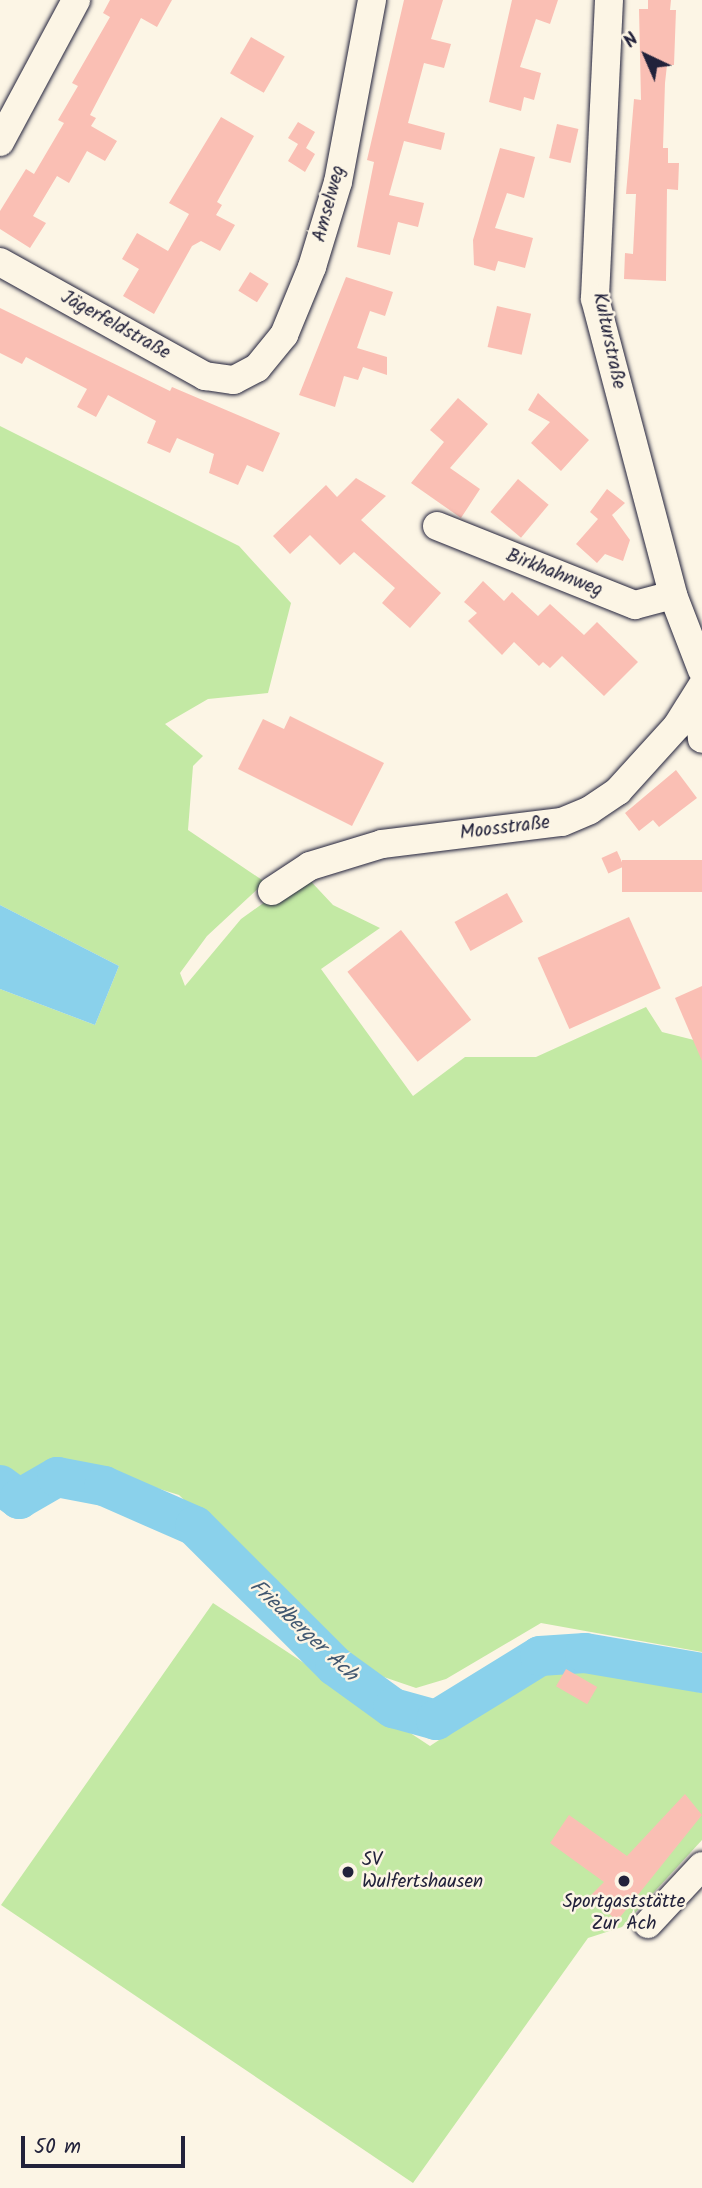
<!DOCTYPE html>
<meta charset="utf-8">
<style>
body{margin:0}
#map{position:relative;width:702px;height:2188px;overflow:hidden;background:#fcf5e5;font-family:Kalam,sans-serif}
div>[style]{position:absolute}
.green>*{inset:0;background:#c3e9a4}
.water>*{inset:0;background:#8ad1eb}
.river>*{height:40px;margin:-20px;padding:0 20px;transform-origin:20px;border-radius:20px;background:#8ad1eb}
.building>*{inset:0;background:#fabfb4;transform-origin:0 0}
.roads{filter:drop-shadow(0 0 2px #22223b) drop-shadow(0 0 2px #22223b)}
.minor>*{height:28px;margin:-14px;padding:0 14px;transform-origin:14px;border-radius:14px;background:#fcf5e5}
.dots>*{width:19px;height:19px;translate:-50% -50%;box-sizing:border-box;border:4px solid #fcf5e5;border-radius:50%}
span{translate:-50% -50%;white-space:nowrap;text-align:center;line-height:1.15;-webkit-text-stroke:5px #fcf5e5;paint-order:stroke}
.street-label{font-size:19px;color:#22223b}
.poi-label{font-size:19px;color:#22223b}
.left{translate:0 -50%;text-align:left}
.water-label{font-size:21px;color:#415770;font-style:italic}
.north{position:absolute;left:611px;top:21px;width:70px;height:70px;-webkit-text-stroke:5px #fcf5e5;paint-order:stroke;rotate:316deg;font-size:19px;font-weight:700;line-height:28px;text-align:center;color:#22223b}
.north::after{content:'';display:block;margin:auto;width:24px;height:32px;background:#22223b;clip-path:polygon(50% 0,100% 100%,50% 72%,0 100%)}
.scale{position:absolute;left:21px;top:2136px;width:164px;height:32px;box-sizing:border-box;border:4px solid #22223b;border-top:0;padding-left:9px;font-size:21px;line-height:24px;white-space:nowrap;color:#22223b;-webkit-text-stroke:5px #fcf5e5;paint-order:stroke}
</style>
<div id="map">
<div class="green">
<div style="clip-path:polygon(0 426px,239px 546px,291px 603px,268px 693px,208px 699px,165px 724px,203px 756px,193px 766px,188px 830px,265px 882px,207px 936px,180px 973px,185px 986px,241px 919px,304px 874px,333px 905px,380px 928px,321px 969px,413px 1096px,465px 1057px,536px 1057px,646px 1007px,662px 1032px,702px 1042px,702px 1652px,541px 1623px,446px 1679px,416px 1688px,372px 1673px,333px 1644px,179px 1495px,73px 1462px,18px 1478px,0 1468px,0 989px,95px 1025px,119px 966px,0 905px)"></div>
<div style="clip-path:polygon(213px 1603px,430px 1746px,557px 1662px,702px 1693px,702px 1840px,622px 1927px,588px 1938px,413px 2183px,1px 1905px)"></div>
</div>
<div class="water">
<div style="clip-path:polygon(0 905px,119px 966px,95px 1025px,0 989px)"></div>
</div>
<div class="river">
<div style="left:0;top:1485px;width:24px;rotate:36deg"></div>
<div style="left:19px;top:1499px;width:44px;rotate:-30.1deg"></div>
<div style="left:57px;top:1477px;width:48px;rotate:10.8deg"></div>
<div style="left:104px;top:1486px;width:99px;rotate:23.7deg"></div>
<div style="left:195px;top:1526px;width:198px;rotate:45deg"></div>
<div style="left:335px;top:1666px;width:72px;rotate:35.9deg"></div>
<div style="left:393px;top:1708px;width:45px;rotate:15.6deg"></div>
<div style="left:436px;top:1720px;width:122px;rotate:-31.6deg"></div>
<div style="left:540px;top:1656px;width:45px;rotate:-3.8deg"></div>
<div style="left:585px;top:1653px;width:119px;rotate:9.7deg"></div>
</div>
<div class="building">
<div style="clip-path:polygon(110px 0,172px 0,157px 27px,141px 18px,90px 115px,96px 118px,91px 126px,117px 141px,105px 161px,87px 151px,69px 183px,57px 176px,33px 216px,46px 223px,30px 248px,0 229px,0 211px,26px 169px,34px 174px,64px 123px,58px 120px,78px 86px,72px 83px,110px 17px,103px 13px)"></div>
<div style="clip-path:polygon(404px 0,443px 0,431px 39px,451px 44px,444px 68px,424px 63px,408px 123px,445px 133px,441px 150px,404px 141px,389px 195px,424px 203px,418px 227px,398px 222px,390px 255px,357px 247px,374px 162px,367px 160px)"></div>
<div style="clip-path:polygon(512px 0,558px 0,550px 24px,536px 19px,520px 67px,541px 73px,534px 100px,524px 97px,521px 111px,489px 102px)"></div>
<div style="clip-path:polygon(648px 0,671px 0,670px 10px,676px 10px,674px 65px,667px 65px,665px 83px,663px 148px,668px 148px,668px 163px,679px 163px,678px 190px,667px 189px,666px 281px,624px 279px,625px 253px,633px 254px,636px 194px,626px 194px,634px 99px,641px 100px,639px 9px,648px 9px)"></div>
<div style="left:251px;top:37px;width:39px;height:42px;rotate:30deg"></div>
<div style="clip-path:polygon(221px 117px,254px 136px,217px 202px,222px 205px,216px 215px,235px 225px,220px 251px,201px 241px,192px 246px,154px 314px,123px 296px,139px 269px,122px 259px,137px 233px,168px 251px,189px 214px,169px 203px)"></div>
<div style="clip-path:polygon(298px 122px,315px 132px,306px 148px,315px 154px,305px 172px,288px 161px,298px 144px,288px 138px)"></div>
<div style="left:557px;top:124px;width:22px;height:35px;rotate:13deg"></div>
<div style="clip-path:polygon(500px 148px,535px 157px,524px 198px,507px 193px,495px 228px,533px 238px,525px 268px,498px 261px,495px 271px,474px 265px,473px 240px)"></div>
<div style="left:250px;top:272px;width:22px;height:22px;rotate:32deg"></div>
<div style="clip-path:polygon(346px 277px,393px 292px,385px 316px,370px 311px,357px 348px,387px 357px,387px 375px,363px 367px,358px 380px,344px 376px,335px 407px,299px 395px)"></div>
<div style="left:497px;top:306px;width:35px;height:42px;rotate:13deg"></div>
<div style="clip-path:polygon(0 308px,170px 391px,172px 387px,280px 433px,263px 472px,247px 465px,238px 485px,209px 473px,214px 454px,177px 438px,170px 453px,147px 443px,156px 421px,108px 395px,96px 417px,77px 407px,87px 389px,26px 357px,22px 364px,0 353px)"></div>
<div style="clip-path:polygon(538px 393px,589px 440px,561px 471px,531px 443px,550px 422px,528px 410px)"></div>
<div style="clip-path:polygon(458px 398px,488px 424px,450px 468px,480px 489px,461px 518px,411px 483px,444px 442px,430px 430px)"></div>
<div style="clip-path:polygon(356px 478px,386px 496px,361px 520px,441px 593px,410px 628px,382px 603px,395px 588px,354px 552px,340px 565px,310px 535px,290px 554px,273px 536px,326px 485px,337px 497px)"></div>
<div style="left:518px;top:479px;width:40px;height:43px;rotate:40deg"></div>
<div style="clip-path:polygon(607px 489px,625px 503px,612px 515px,630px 540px,623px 561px,605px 554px,597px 563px,576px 544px,598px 519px,590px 512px)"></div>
<div style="clip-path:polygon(483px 581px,504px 601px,512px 592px,538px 616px,550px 604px,584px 635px,597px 622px,638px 662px,604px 696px,562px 656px,550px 668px,543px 662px,539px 666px,514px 642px,502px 655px,468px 621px,477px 613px,464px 602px)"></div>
<div style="clip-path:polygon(290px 716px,384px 763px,352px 826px,238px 769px,263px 719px,284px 729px)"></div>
<div style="clip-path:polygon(676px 770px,697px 798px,659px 827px,653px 820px,639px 831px,625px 813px)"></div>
<div style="left:617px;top:851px;width:17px;height:17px;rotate:66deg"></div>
<div style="left:702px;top:860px;width:32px;height:80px;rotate:90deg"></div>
<div style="left:507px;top:893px;width:33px;height:60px;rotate:61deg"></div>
<div style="left:629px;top:917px;width:78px;height:100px;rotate:66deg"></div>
<div style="left:401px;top:930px;width:114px;height:68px;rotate:52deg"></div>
<div style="clip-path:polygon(702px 986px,702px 1061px,675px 998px)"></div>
<div style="left:566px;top:1669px;width:36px;height:20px;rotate:30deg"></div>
<div style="clip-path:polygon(685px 1794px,702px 1815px,617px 1921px,590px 1896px,604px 1882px,550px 1843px,569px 1815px,627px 1856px)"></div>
</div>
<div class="roads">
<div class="minor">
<div style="left:609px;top:0;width:299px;rotate:92.7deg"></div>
<div style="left:595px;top:299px;width:306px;rotate:75.2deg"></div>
<div style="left:673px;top:595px;width:80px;rotate:68.9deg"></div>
<div style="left:0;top:142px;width:161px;rotate:-61.8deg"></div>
<div style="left:0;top:262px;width:235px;rotate:29.1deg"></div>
<div style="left:205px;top:376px;width:29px;rotate:8deg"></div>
<div style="left:234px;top:380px;width:26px;rotate:-28deg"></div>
<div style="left:257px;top:368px;width:43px;rotate:-50.7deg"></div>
<div style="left:284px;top:335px;width:74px;rotate:-67.6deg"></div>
<div style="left:312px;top:267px;width:89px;rotate:-73deg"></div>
<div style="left:338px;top:182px;width:185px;rotate:-79.4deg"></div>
<div style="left:437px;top:526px;width:213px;rotate:21.8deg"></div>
<div style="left:635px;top:605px;width:39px;rotate:-15deg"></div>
<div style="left:698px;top:697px;width:42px;rotate:84.6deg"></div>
<div style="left:272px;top:891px;width:45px;rotate:-33.3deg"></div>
<div style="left:310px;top:866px;width:75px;rotate:-17deg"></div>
<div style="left:382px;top:844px;width:181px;rotate:-7deg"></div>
<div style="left:562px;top:822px;width:30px;rotate:-23deg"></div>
<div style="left:590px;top:810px;width:34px;rotate:-34deg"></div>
<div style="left:618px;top:791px;width:88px;rotate:-47.8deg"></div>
<div style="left:677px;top:726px;width:47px;rotate:-58deg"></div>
<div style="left:648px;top:1924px;width:79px;rotate:-47deg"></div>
</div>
</div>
<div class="dots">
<div style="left:348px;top:1872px;background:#22223b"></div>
<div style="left:624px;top:1881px;background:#22223b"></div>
</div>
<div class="street-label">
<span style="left:330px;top:204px;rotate:-75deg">Amselweg</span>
<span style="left:115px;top:326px;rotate:29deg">Jägerfeldstraße</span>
<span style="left:608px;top:341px;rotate:78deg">Kulturstraße</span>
<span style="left:554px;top:574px;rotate:21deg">Birkhahnweg</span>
<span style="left:505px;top:829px;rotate:-7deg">Moosstraße</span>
</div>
<div class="poi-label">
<span class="left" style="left:362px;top:1872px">SV<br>Wulfertshausen</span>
<span style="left:624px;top:1914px">Sportgaststätte<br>Zur Ach</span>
</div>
<div class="water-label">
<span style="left:303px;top:1631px;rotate:43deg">Friedberger Ach</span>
</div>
<div class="north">N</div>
<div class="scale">50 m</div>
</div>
